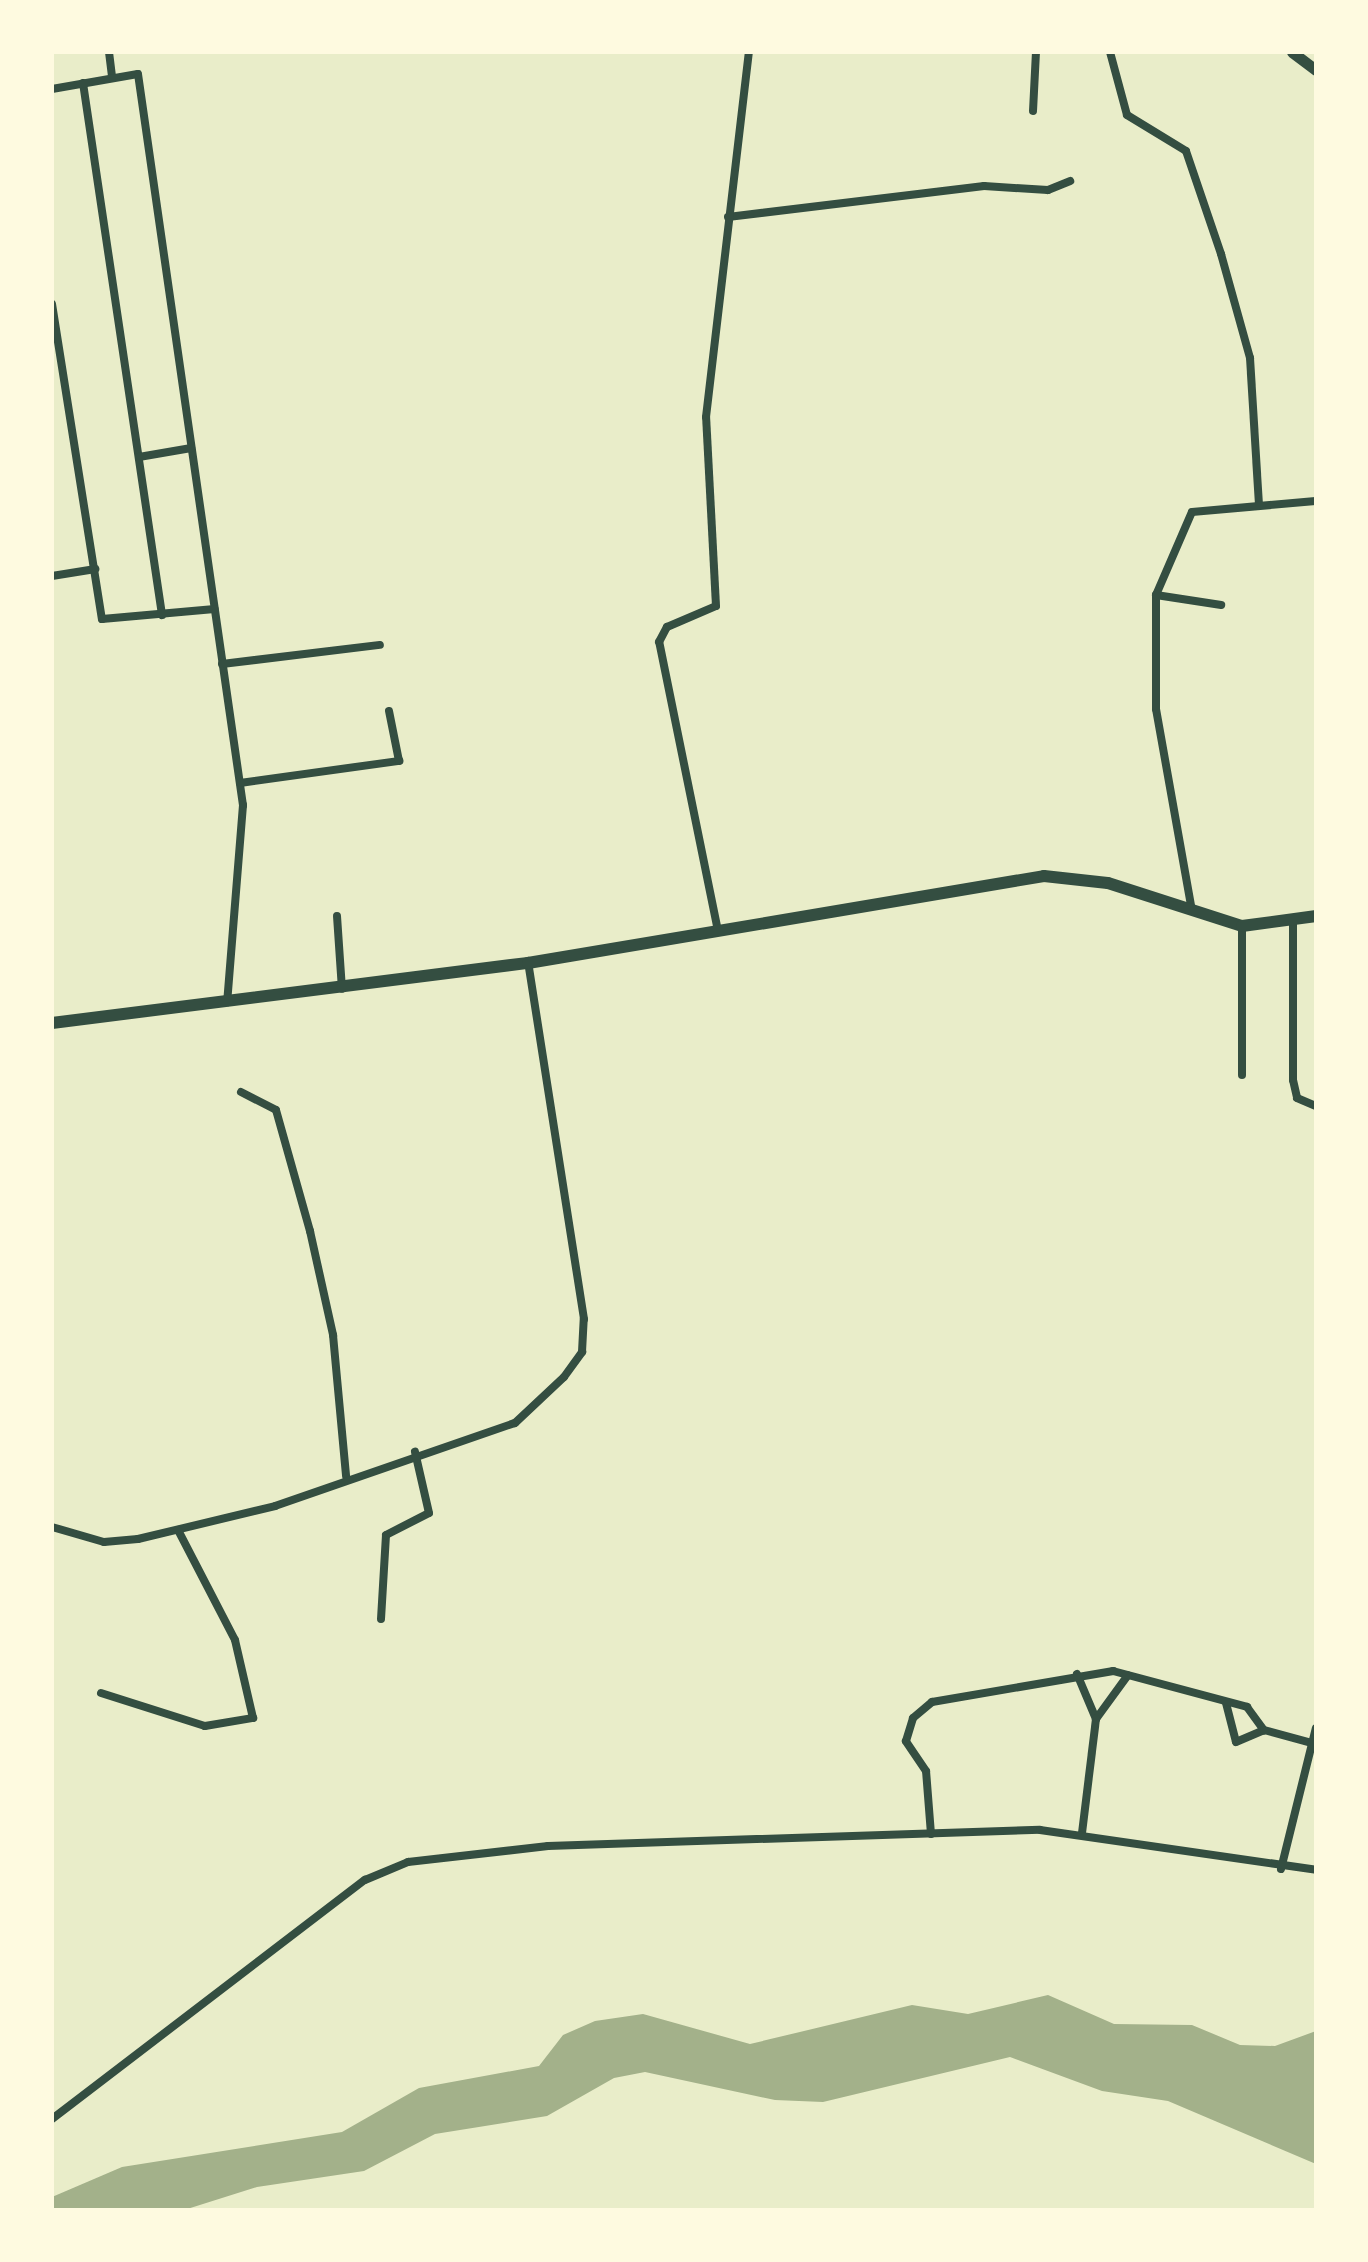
<!DOCTYPE html>
<style>
body{margin:0}
#map{position:relative;width:1368px;height:2262px;overflow:hidden;background:#e9edc9;font-family:Lora,serif}
div>[style]{position:absolute}
.water>*{inset:0;background:#a3b18a}
.minor>*{height:8px;margin:-4px;padding:0 4px;transform-origin:4px;border-radius:4px;background:#344e41}
.tertiary>*{height:11px;margin:-5.5px;padding:0 5.5px;transform-origin:5.5px;border-radius:5.5px;background:#344e41}
.secondary>*{height:12px;margin:-6px;padding:0 6px;transform-origin:6px;border-radius:6px;background:#344e41}
span{translate:-50% -50%;white-space:nowrap;text-align:center;line-height:1.15;-webkit-text-stroke:7px #fefae0;paint-order:stroke}
.frame{position:absolute;inset:0;border:54px solid #fefae0;pointer-events:none}
</style>
<div id="map">
<div class="water">
<div style="clip-path:polygon(1048px 1995px,1114px 2024px,1192px 2025px,1240px 2045px,1275px 2046px,1316px 2031px,1316px 2164px,1168px 2101px,1102px 2091px,1010px 2057px,823px 2102px,775px 2100px,645px 2072px,614px 2078px,547px 2116px,435px 2134px,364px 2171px,257px 2187px,184px 2210px,52px 2210px,52px 2197px,122px 2167px,342px 2132px,419px 2088px,539px 2066px,563px 2035px,595px 2021px,643px 2014px,750px 2044px,912px 2005px,968px 2014px)"></div>
</div>
<div class="minor">
<div style="left:109px;top:52px;width:25px;rotate:83deg"></div>
<div style="left:1110px;top:52px;width:65px;rotate:74.9deg"></div>
<div style="left:1127px;top:115px;width:69px;rotate:31.4deg"></div>
<div style="left:1186px;top:151px;width:109px;rotate:71.2deg"></div>
<div style="left:1221px;top:254px;width:108px;rotate:74.4deg"></div>
<div style="left:1250px;top:358px;width:146px;rotate:86.5deg"></div>
<div style="left:83px;top:83px;width:538px;rotate:81.55deg"></div>
<div style="left:52px;top:89px;width:87px;rotate:-9.9deg"></div>
<div style="left:138px;top:74px;width:739px;rotate:81.83deg"></div>
<div style="left:243px;top:805px;width:198px;rotate:94.6deg"></div>
<div style="left:1033px;top:111px;width:59px;rotate:-87.1deg"></div>
<div style="left:728px;top:217px;width:258px;rotate:-6.9deg"></div>
<div style="left:984px;top:186px;width:64px;rotate:3.6deg"></div>
<div style="left:1048px;top:190px;width:24px;rotate:-22deg"></div>
<div style="left:52px;top:304px;width:319px;rotate:81deg"></div>
<div style="left:102px;top:619px;width:113px;rotate:-5.1deg"></div>
<div style="left:139px;top:457px;width:53px;rotate:-9.8deg"></div>
<div style="left:52px;top:576px;width:44px;rotate:-9.2deg"></div>
<div style="left:1156px;top:595px;width:66px;rotate:8.7deg"></div>
<div style="left:222px;top:664px;width:159px;rotate:-6.9deg"></div>
<div style="left:240px;top:783px;width:161px;rotate:-7.9deg"></div>
<div style="left:399px;top:761px;width:51px;rotate:-101.3deg"></div>
<div style="left:1192px;top:911px;width:205px;rotate:-100.1deg"></div>
<div style="left:1156px;top:709px;width:114px;rotate:-90deg"></div>
<div style="left:1156px;top:595px;width:90px;rotate:-66.6deg"></div>
<div style="left:1192px;top:512px;width:124px;rotate:-5.1deg"></div>
<div style="left:337px;top:916px;width:73px;rotate:86.1deg"></div>
<div style="left:1293px;top:920px;width:160px;rotate:90deg"></div>
<div style="left:1293px;top:1080px;width:18px;rotate:77deg"></div>
<div style="left:1297px;top:1098px;width:21px;rotate:23deg"></div>
<div style="left:718px;top:931px;width:295px;rotate:-101.5deg"></div>
<div style="left:659px;top:642px;width:17px;rotate:-62deg"></div>
<div style="left:667px;top:627px;width:53px;rotate:-23.2deg"></div>
<div style="left:716px;top:606px;width:189px;rotate:-93deg"></div>
<div style="left:706px;top:417px;width:368px;rotate:-83.3deg"></div>
<div style="left:1242px;top:1075px;width:149px;rotate:-90deg"></div>
<div style="left:241px;top:1092px;width:39px;rotate:27deg"></div>
<div style="left:276px;top:1110px;width:126px;rotate:74.3deg"></div>
<div style="left:310px;top:1231px;width:107px;rotate:77.5deg"></div>
<div style="left:333px;top:1335px;width:142px;rotate:84.7deg"></div>
<div style="left:52px;top:1527px;width:54px;rotate:16.1deg"></div>
<div style="left:104px;top:1542px;width:34px;rotate:-5deg"></div>
<div style="left:138px;top:1539px;width:141px;rotate:-13.5deg"></div>
<div style="left:275px;top:1506px;width:254px;rotate:-19.1deg"></div>
<div style="left:515px;top:1423px;width:67px;rotate:-43.2deg"></div>
<div style="left:564px;top:1377px;width:31px;rotate:-54deg"></div>
<div style="left:582px;top:1352px;width:33px;rotate:-87deg"></div>
<div style="left:584px;top:1319px;width:360px;rotate:-98.9deg"></div>
<div style="left:381px;top:1619px;width:84px;rotate:-86.6deg"></div>
<div style="left:386px;top:1535px;width:48px;rotate:-27.1deg"></div>
<div style="left:429px;top:1513px;width:63px;rotate:-102.9deg"></div>
<div style="left:1077px;top:1674px;width:49px;rotate:67.1deg"></div>
<div style="left:1096px;top:1719px;width:54px;rotate:-54deg"></div>
<div style="left:101px;top:1693px;width:109px;rotate:17.6deg"></div>
<div style="left:205px;top:1726px;width:49px;rotate:-9.5deg"></div>
<div style="left:253px;top:1718px;width:80px;rotate:-103deg"></div>
<div style="left:235px;top:1640px;width:124px;rotate:-117.4deg"></div>
<div style="left:1226px;top:1703px;width:40px;rotate:75.6deg"></div>
<div style="left:1236px;top:1742px;width:30px;rotate:-23deg"></div>
<div style="left:1082px;top:1833px;width:115px;rotate:-83deg"></div>
<div style="left:931px;top:1834px;width:63px;rotate:-94.5deg"></div>
<div style="left:926px;top:1771px;width:36px;rotate:-124deg"></div>
<div style="left:906px;top:1741px;width:24px;rotate:-73deg"></div>
<div style="left:913px;top:1718px;width:25px;rotate:-40deg"></div>
<div style="left:932px;top:1702px;width:184px;rotate:-9.7deg"></div>
<div style="left:1113px;top:1671px;width:139px;rotate:15deg"></div>
<div style="left:1247px;top:1707px;width:29px;rotate:54deg"></div>
<div style="left:1264px;top:1730px;width:50px;rotate:15.2deg"></div>
<div style="left:1281px;top:1869px;width:145px;rotate:-76.1deg"></div>
<div style="left:52px;top:2119px;width:394px;rotate:-37.4deg"></div>
<div style="left:365px;top:1880px;width:47px;rotate:-22.7deg"></div>
<div style="left:408px;top:1862px;width:141px;rotate:-6.5deg"></div>
<div style="left:548px;top:1846px;width:492px;rotate:-1.9deg"></div>
<div style="left:1040px;top:1830px;width:279px;rotate:8.2deg"></div>
</div>
<div class="tertiary">
<div style="left:1292px;top:52px;width:30px;rotate:37deg"></div>
</div>
<div class="secondary">
<div style="left:52px;top:1023px;width:480px;rotate:-7.2deg"></div>
<div style="left:528px;top:963px;width:523px;rotate:-9.57deg"></div>
<div style="left:1044px;top:876px;width:64px;rotate:6.2deg"></div>
<div style="left:1108px;top:883px;width:141px;rotate:17.8deg"></div>
<div style="left:1242px;top:926px;width:75px;rotate:-7.7deg"></div>
</div>
<div class="frame"></div>
</div>
